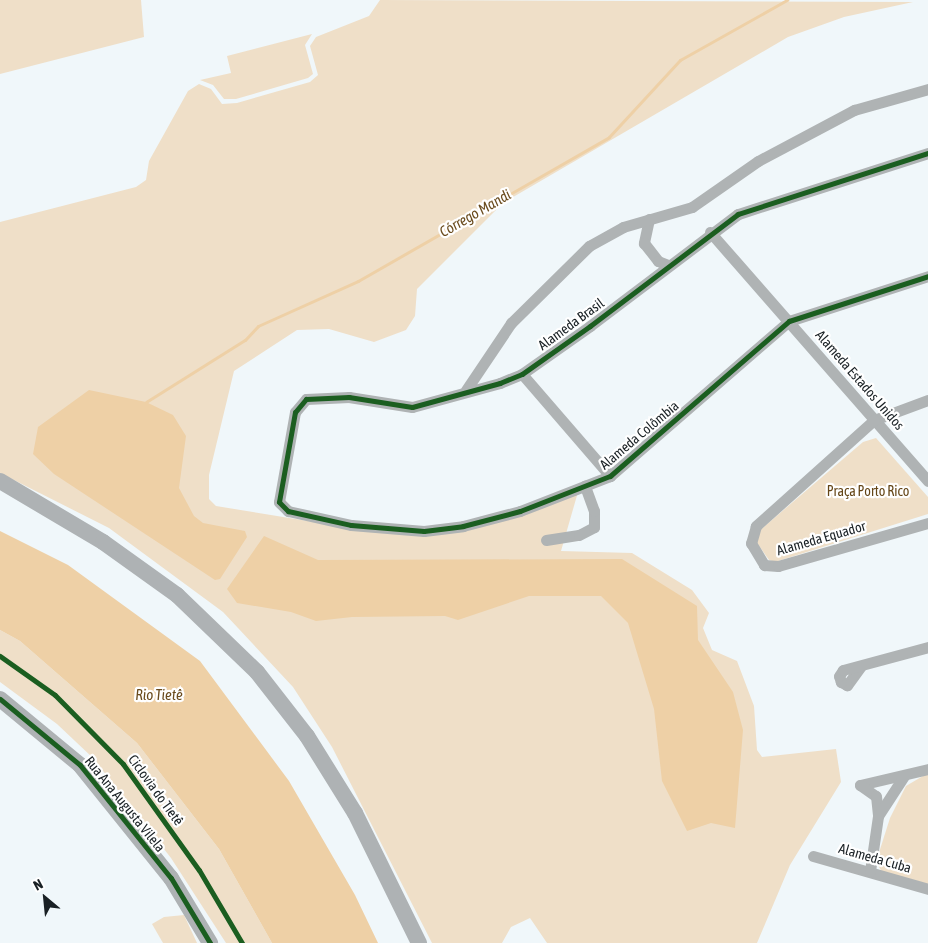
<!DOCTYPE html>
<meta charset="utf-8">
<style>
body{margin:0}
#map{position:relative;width:928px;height:943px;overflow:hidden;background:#f0f7fa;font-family:"Asap Condensed",sans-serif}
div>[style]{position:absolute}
.green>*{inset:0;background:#efdfc8}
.water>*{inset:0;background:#eed0a6}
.stream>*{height:3px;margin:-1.5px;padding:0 1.5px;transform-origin:1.5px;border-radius:1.5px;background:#eed0a6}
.street>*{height:11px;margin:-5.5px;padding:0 5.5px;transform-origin:5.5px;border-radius:5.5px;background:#afb3b4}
.secondary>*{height:16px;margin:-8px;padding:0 8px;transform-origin:8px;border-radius:8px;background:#aeb2b4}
.cycleway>*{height:5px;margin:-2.5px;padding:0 2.5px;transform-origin:2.5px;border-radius:2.5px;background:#1b5e20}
span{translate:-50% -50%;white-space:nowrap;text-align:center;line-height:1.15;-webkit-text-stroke:4.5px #fff;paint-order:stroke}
.street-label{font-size:14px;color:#192024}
.park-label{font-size:14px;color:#644516}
.water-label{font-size:15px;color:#6a4b1d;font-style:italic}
.north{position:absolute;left:20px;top:873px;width:50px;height:50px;-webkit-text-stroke:4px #fff;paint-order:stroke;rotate:332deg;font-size:14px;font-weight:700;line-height:20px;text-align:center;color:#192024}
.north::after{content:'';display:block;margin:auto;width:18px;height:22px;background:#192024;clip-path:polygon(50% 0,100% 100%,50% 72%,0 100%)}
</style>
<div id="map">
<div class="green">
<div style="clip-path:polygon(0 0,141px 0,144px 37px,0 74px)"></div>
<div style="clip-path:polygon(380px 0,913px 2px,844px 17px,788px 37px,503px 203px,417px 289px,415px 316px,406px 330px,374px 342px,329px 329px,297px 330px,234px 371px,209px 475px,209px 499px,216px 506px,363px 530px,421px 534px,578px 492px,561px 551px,632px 553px,692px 590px,709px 613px,703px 628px,712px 650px,737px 661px,754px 706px,757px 750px,762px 757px,836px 749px,841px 782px,790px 865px,757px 943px,547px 943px,530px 918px,511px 927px,502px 943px,432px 943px,332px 747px,293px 687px,223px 612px,109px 528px,0 473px,0 222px,136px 187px,146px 180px,149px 161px,188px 91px,199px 84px,211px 89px,222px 104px,237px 103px,310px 82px,318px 75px,310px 46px,316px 37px,369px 16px)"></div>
<div style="clip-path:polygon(312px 34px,305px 45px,313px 74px,308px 78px,236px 99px,224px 99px,213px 85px,200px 80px,231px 73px,227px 56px)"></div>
<div style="clip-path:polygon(876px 438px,928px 497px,928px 514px,775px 562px,769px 560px,755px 540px,759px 531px,863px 442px)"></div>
<div style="clip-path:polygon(0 630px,20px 641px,137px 743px,219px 849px,272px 943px,226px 943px,171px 858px,93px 758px,57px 724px,0 682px)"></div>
<div style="clip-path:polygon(928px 773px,928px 884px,882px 872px,876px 862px,890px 818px,906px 786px)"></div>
<div style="clip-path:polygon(184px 915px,197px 943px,163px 943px,152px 924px,164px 917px)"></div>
</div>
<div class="water">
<div style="clip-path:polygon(89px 390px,146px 402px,173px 415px,186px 436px,179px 488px,194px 516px,203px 523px,245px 531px,247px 537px,220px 579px,215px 580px,54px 474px,33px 454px,38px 427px)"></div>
<div style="clip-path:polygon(0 531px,68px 565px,200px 661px,289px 781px,355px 895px,378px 943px,272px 943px,219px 849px,137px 743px,20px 641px,0 630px)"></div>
<div style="clip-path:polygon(264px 536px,318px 560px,622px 559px,697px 606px,698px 640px,733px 692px,743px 730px,735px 828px,711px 823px,687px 831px,662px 781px,654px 709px,628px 623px,601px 596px,529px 596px,458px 620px,445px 616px,352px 617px,316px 621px,291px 612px,237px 603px,227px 589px)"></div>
</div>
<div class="stream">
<div style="left:146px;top:402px;width:117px;rotate:-32.1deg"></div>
<div style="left:245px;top:340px;width:19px;rotate:-47deg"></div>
<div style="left:258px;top:326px;width:110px;rotate:-24.2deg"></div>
<div style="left:358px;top:281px;width:289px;rotate:-29.8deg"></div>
<div style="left:609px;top:137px;width:105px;rotate:-47.3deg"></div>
<div style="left:680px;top:60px;width:123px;rotate:-29.3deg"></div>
</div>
<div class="street">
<div style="left:928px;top:153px;width:200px;rotate:162.2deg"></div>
<div style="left:738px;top:214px;width:186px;rotate:142.9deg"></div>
<div style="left:590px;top:326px;width:83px;rotate:144.8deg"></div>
<div style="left:522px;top:374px;width:24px;rotate:158deg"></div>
<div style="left:500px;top:383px;width:91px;rotate:164.7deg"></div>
<div style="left:412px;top:407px;width:64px;rotate:-171deg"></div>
<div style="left:349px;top:397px;width:43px;rotate:177.3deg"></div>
<div style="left:306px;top:399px;width:17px;rotate:130deg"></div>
<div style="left:295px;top:412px;width:91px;rotate:100.1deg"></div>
<div style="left:279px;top:502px;width:13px;rotate:45deg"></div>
<div style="left:288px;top:511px;width:65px;rotate:12.5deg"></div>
<div style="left:351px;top:525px;width:73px;rotate:4.7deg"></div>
<div style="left:424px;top:531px;width:39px;rotate:-7deg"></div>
<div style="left:463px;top:526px;width:59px;rotate:-14.7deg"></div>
<div style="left:520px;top:511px;width:97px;rotate:-21.3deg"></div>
<div style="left:610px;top:476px;width:237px;rotate:-40.9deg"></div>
<div style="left:789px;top:321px;width:146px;rotate:-17.9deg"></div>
<div style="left:649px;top:219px;width:25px;rotate:102deg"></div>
<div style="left:644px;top:243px;width:23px;rotate:52deg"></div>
<div style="left:658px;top:261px;width:11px;rotate:22deg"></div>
<div style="left:710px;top:232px;width:331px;rotate:48.8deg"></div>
<div style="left:522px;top:374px;width:135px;rotate:49.2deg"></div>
<div style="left:466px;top:390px;width:81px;rotate:-56.1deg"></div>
<div style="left:511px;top:323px;width:110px;rotate:-44.6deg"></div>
<div style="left:589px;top:246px;width:39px;rotate:-29deg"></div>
<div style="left:623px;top:227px;width:72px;rotate:-16.2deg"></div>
<div style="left:692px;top:207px;width:80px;rotate:-34.9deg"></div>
<div style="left:758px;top:161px;width:109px;rotate:-28deg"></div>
<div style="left:854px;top:110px;width:77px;rotate:-15.8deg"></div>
<div style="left:928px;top:400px;width:58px;rotate:159.7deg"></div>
<div style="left:874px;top:420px;width:159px;rotate:138.1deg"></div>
<div style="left:756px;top:526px;width:18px;rotate:106deg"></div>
<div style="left:751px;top:543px;width:26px;rotate:59deg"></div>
<div style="left:764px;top:565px;width:14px;rotate:4deg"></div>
<div style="left:778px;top:566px;width:156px;rotate:-16deg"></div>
<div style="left:546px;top:540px;width:33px;rotate:-9deg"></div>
<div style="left:579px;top:535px;width:17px;rotate:-28deg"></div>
<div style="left:594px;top:527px;width:16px;rotate:-90deg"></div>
<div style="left:594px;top:511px;width:27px;rotate:-110deg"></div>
<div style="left:861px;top:666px;width:24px;rotate:126deg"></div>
<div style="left:847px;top:685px;width:7px;rotate:-153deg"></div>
<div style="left:841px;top:682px;width:6px;rotate:-108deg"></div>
<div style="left:839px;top:676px;width:7px;rotate:-56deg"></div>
<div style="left:843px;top:670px;width:88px;rotate:-15.1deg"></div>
<div style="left:860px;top:785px;width:70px;rotate:-13.2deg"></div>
<div style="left:860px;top:785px;width:19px;rotate:35deg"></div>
<div style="left:876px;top:796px;width:19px;rotate:84deg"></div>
<div style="left:813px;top:856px;width:120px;rotate:16deg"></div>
<div style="left:870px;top:871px;width:56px;rotate:-81.7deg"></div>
<div style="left:878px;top:816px;width:48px;rotate:-57deg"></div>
</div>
<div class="secondary">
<div style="left:0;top:481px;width:120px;rotate:30.6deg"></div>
<div style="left:103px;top:542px;width:91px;rotate:35.6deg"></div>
<div style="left:177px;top:595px;width:111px;rotate:43.9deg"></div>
<div style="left:257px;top:672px;width:81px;rotate:52deg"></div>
<div style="left:307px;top:736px;width:91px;rotate:58.1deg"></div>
<div style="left:355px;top:813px;width:145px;rotate:63.8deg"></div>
<div style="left:0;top:699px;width:104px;rotate:39.5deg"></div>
<div style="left:80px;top:765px;width:145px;rotate:51.2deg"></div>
<div style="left:171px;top:878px;width:76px;rotate:59deg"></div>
</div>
<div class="cycleway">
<div style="left:928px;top:153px;width:200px;rotate:162.2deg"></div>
<div style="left:738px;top:214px;width:186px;rotate:142.9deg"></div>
<div style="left:590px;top:326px;width:83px;rotate:144.8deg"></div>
<div style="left:522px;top:374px;width:24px;rotate:158deg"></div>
<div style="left:500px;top:383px;width:91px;rotate:164.7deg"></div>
<div style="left:412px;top:407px;width:64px;rotate:-171deg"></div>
<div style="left:349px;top:397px;width:43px;rotate:177.3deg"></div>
<div style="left:306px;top:399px;width:17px;rotate:130deg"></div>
<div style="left:295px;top:412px;width:91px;rotate:100.1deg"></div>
<div style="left:279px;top:502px;width:13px;rotate:45deg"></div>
<div style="left:288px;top:511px;width:65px;rotate:12.5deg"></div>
<div style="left:351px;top:525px;width:73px;rotate:4.7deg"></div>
<div style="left:424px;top:531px;width:39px;rotate:-7deg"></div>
<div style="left:463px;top:526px;width:59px;rotate:-14.7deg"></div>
<div style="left:520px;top:511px;width:97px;rotate:-21.3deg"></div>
<div style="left:610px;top:476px;width:237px;rotate:-40.9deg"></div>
<div style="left:789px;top:321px;width:146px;rotate:-17.9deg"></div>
<div style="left:0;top:656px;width:67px;rotate:35.3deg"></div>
<div style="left:55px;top:695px;width:97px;rotate:45.4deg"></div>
<div style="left:123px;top:764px;width:130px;rotate:54.4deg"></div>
<div style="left:199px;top:870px;width:85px;rotate:59.5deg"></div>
<div style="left:0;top:699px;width:104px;rotate:39.5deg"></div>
<div style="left:80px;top:765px;width:145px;rotate:51.2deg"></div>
<div style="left:171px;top:878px;width:76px;rotate:59deg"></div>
</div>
<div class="street-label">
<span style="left:571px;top:324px;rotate:-36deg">Alameda Brasil</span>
<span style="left:860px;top:380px;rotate:49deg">Alameda Estados Unidos</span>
<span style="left:639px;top:435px;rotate:-40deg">Alameda Colômbia</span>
<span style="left:821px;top:538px;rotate:-16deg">Alameda Equador</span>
<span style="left:156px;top:790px;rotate:54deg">Ciclovia do Tietê</span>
<span style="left:125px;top:804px;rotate:51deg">Rua Ana Augusta Vilela</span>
<span style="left:875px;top:858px;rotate:16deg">Alameda Cuba</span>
</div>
<div class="park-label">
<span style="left:868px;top:491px">Praça Porto Rico</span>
</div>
<div class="water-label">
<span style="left:475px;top:213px;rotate:-30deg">Córrego Mandi</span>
<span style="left:159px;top:695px">Rio Tietê</span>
</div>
<div class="north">N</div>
</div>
